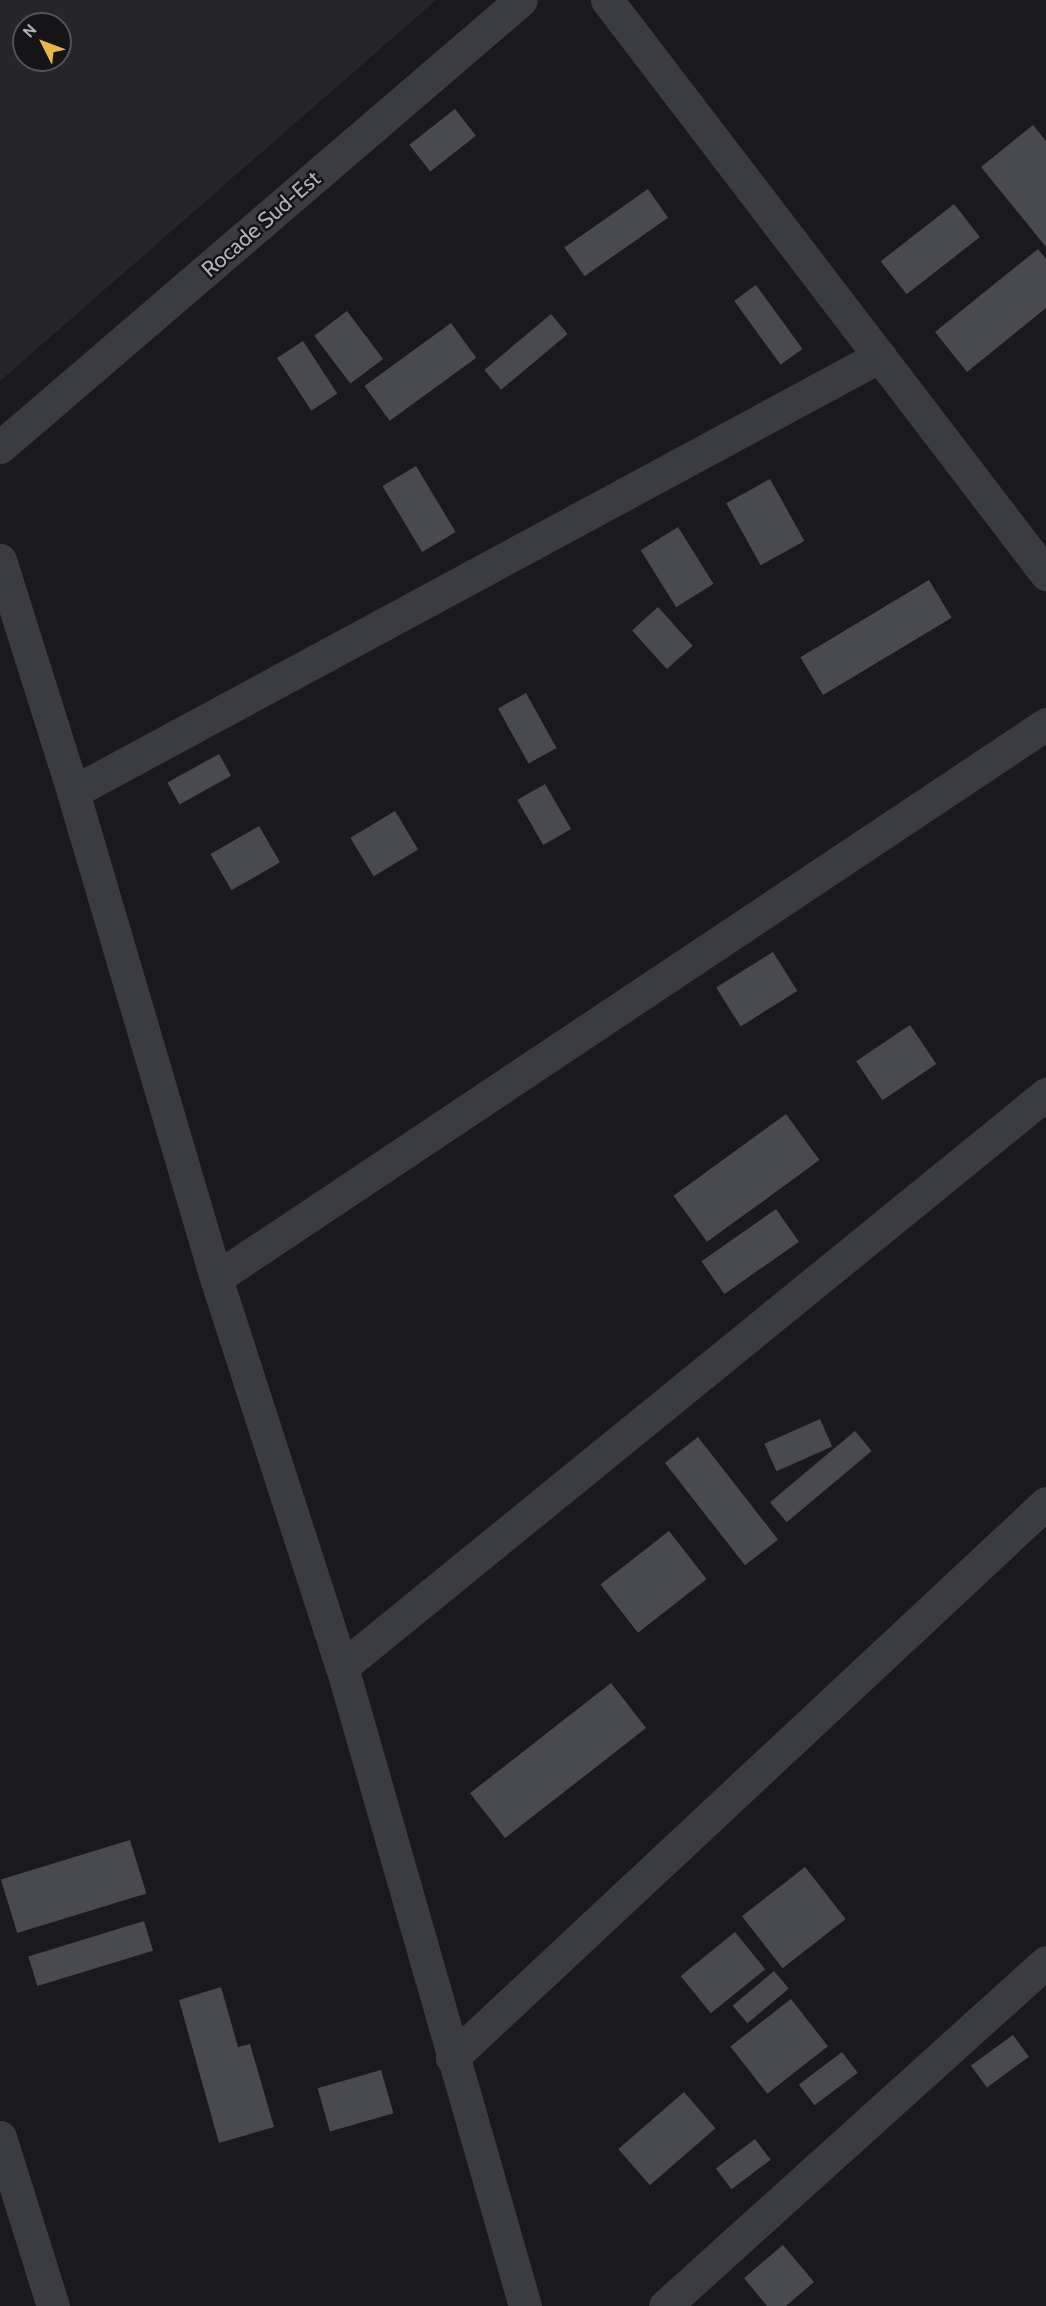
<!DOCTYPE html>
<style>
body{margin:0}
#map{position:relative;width:1046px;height:2306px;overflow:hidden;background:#1a1a1c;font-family:Cabin,sans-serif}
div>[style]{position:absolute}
.built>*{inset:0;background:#262629}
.building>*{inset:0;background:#494a4f;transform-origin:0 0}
.minor>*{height:33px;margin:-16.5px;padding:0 16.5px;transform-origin:16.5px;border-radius:16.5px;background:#3b3c41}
.tertiary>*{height:33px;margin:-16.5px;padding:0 16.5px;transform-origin:16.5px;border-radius:16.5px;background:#3b3c41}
span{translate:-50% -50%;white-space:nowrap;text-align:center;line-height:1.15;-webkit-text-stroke:5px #151517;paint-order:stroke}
.street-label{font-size:22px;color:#aeb1bb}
.north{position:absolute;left:12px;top:12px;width:60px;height:60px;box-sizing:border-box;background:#151517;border:2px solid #525359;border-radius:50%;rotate:312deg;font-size:16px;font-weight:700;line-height:24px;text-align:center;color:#aeb1bb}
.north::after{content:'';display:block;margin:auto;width:21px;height:27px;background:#e7b748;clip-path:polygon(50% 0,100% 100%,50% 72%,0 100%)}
</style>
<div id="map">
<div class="built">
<div style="clip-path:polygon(evenodd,0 0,436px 0,0 381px,0 0,24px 24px,60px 24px,60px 60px,24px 60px,24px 24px)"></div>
</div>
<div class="building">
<div style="left:455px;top:109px;width:34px;height:58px;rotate:52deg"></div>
<div style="clip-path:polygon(1033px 125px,1046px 141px,1046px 247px,981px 167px)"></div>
<div style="left:648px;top:189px;width:35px;height:102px;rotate:55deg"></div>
<div style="left:954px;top:204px;width:42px;height:93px;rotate:52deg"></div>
<div style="clip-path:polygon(1038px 249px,1046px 259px,1046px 308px,967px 372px,935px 332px)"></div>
<div style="left:756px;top:285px;width:79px;height:27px;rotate:54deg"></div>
<div style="left:347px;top:311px;width:60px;height:41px;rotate:53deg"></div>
<div style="left:551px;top:314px;width:26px;height:87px;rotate:50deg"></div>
<div style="left:451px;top:323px;width:43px;height:107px;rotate:54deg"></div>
<div style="left:303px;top:341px;width:63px;height:31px;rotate:57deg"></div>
<div style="left:416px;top:466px;width:77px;height:39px;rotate:59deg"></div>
<div style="left:770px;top:479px;width:71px;height:50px;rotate:61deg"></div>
<div style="left:678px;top:527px;width:67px;height:44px;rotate:58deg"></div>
<div style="left:929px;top:580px;width:44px;height:150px;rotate:59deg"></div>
<div style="left:658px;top:607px;width:52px;height:35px;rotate:48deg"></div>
<div style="left:526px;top:693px;width:63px;height:32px;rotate:61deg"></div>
<div style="left:219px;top:754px;width:25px;height:59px;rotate:61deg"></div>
<div style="left:545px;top:784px;width:52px;height:32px;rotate:60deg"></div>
<div style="left:395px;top:811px;width:45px;height:52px;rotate:59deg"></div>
<div style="left:259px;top:826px;width:42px;height:56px;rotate:60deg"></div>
<div style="left:773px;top:952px;width:46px;height:67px;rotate:58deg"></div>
<div style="left:910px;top:1025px;width:47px;height:65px;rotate:56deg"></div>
<div style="left:786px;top:1114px;width:57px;height:139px;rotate:54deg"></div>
<div style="left:776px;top:1209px;width:40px;height:91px;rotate:55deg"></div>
<div style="left:820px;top:1419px;width:30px;height:61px;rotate:66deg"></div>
<div style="left:855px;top:1431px;width:26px;height:111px;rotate:50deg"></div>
<div style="left:698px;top:1437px;width:130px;height:42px;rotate:52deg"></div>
<div style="left:669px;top:1531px;width:61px;height:87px;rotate:52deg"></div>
<div style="left:611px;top:1683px;width:57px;height:179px;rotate:52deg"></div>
<div style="left:130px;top:1840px;width:56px;height:135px;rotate:73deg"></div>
<div style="left:805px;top:1867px;width:66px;height:80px;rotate:52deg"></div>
<div style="left:144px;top:1921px;width:31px;height:121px;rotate:73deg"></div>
<div style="left:735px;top:1932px;width:48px;height:70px;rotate:51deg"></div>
<div style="left:774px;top:1971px;width:23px;height:54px;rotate:50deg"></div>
<div style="clip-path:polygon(221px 1987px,238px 2047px,250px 2044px,274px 2127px,219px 2143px,179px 2000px)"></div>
<div style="left:791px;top:1999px;width:60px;height:77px;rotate:52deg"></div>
<div style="left:1013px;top:2035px;width:27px;height:52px;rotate:54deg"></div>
<div style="left:842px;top:2052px;width:26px;height:54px;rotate:53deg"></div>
<div style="left:381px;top:2070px;width:45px;height:66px;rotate:74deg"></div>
<div style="left:684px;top:2092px;width:48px;height:87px;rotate:49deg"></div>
<div style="left:755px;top:2139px;width:26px;height:49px;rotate:53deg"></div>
<div style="clip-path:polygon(783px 2245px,814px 2282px,786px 2306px,767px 2306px,744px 2278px)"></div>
</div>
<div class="minor">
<div style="left:607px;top:0;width:723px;rotate:52.59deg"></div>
<div style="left:0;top:560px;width:243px;rotate:72.5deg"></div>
<div style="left:73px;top:792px;width:507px;rotate:73.6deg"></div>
<div style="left:216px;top:1278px;width:409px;rotate:72.1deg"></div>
<div style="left:342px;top:1667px;width:665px;rotate:74.02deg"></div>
<div style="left:73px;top:792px;width:917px;rotate:-28.38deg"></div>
<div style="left:216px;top:1278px;width:998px;rotate:-33.72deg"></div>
<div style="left:342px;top:1667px;width:908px;rotate:-39.14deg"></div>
<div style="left:452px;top:2058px;width:813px;rotate:-43.06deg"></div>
<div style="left:0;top:2137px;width:177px;rotate:72.6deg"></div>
<div style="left:665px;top:2306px;width:513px;rotate:-42.08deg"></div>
</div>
<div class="tertiary">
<div style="left:0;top:447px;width:686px;rotate:-40.63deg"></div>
</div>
<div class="street-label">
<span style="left:261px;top:224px;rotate:-41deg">Rocade Sud-Est</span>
</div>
<div class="north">N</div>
</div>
